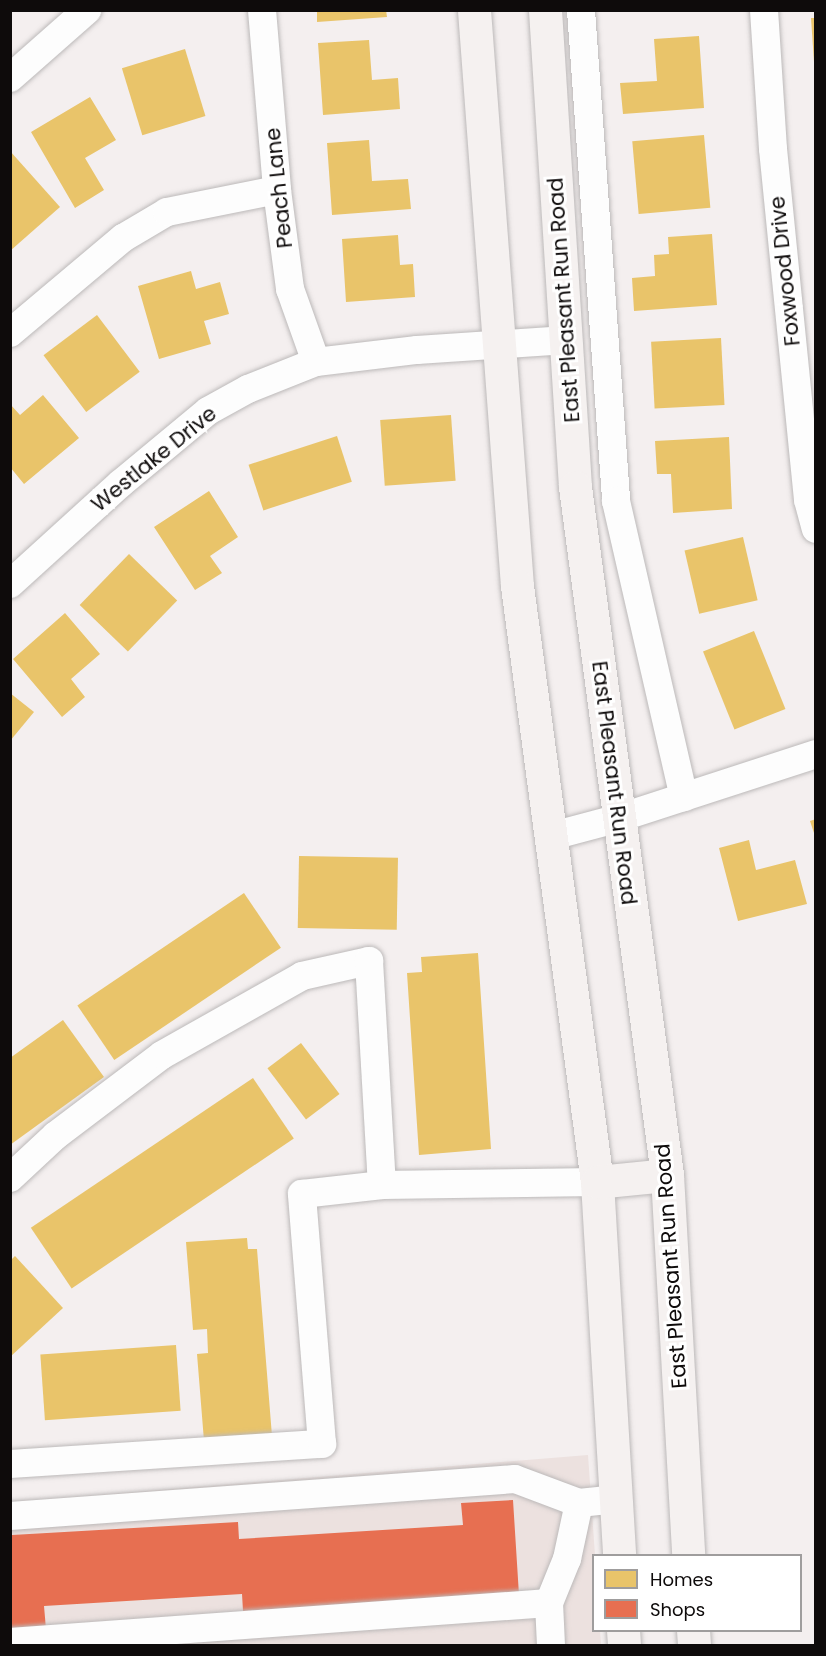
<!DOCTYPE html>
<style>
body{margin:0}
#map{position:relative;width:826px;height:1656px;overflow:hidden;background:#f4efef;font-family:Poppins,sans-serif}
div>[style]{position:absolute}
.built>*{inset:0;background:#ece1df}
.homes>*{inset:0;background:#e9c46a;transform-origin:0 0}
.shops>*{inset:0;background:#e76f51}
.roads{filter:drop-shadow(0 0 2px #bcb9b9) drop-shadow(0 0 2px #bcb9b9)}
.minor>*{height:28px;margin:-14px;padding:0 14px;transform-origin:14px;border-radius:14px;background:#fdfdfd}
.major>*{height:33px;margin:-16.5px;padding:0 16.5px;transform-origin:16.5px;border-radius:16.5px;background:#f5f1f0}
span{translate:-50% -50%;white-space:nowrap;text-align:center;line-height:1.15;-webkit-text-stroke:6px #fff;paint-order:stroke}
.street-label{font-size:21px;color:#0e0b0b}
.frame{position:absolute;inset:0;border:12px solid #0e0b0b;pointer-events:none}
.legend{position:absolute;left:592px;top:1554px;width:210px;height:78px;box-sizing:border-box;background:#fff;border:2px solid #9f9d9d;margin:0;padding:8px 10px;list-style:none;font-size:18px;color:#0e0b0b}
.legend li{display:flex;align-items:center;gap:12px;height:30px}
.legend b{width:30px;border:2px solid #9f9d9d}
</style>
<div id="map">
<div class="built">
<div style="clip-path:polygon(588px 1455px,595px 1555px,594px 1630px,600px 1631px,601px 1645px,11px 1646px,11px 1502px)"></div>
</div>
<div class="homes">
<div style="clip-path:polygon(317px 10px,386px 10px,387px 17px,317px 22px)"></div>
<div style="clip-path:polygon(811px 18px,816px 18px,816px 62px,814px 62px)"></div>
<div style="clip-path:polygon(699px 36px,704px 108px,623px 114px,620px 83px,657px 81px,654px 39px)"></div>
<div style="clip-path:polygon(369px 40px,372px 80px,398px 78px,400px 109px,323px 115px,318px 43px)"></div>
<div style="left:185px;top:49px;width:70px;height:66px;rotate:73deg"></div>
<div style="clip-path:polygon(90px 97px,116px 140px,85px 158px,104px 190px,75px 208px,31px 132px)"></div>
<div style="left:704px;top:135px;width:73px;height:72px;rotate:85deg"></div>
<div style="clip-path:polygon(369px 140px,372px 181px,408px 179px,411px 209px,332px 215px,327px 143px)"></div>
<div style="clip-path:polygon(10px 151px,60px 207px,10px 251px)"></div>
<div style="clip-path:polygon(712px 234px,717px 305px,634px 311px,632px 278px,655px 276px,654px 255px,669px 254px,668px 237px)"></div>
<div style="clip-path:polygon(398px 235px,400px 265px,413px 264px,415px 297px,346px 302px,342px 239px)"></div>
<div style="clip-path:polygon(191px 271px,196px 289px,220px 282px,229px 314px,204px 321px,211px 344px,159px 359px,138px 286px)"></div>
<div style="left:97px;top:315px;width:71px;height:67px;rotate:53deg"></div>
<div style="left:721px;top:338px;width:67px;height:70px;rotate:87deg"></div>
<div style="clip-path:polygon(43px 395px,79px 438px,24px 484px,10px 467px,10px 404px,20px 415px)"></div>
<div style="left:451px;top:415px;width:66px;height:71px;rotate:86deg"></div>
<div style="left:337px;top:436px;width:48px;height:93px;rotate:72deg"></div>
<div style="clip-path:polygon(729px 437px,732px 509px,673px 513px,671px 474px,657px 474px,655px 441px)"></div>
<div style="clip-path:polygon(209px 491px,238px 537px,210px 556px,222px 573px,195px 590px,154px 527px)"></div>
<div style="left:743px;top:537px;width:65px;height:60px;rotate:77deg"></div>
<div style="left:129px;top:554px;width:67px;height:71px;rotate:44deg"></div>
<div style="clip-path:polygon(65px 613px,100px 654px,71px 679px,85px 697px,62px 717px,13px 659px)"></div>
<div style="left:754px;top:631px;width:84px;height:55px;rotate:68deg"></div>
<div style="clip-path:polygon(10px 693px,34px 712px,10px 741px)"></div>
<div style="clip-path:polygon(816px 819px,816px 836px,815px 836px,810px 821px)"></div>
<div style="clip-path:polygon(749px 840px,756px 870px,795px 860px,807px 904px,738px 921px,719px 848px)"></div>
<div style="left:299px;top:856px;width:99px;height:72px;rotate:1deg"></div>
<div style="left:244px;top:893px;width:66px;height:201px;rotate:56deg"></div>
<div style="clip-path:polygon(478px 953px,491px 1149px,419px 1155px,407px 973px,422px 972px,421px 957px)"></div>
<div style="clip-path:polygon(63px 1020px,104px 1077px,10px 1145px,10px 1058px)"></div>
<div style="left:301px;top:1043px;width:64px;height:42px;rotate:53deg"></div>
<div style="left:253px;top:1078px;width:73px;height:268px;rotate:56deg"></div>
<div style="clip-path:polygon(247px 1238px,248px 1249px,257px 1249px,272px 1436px,204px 1441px,197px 1354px,208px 1353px,207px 1329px,193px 1330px,186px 1242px)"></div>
<div style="clip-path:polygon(15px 1256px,63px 1308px,10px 1357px,10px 1261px)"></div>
<div style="left:176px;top:1345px;width:66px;height:136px;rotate:86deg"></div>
</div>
<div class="shops">
<div style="clip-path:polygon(513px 1500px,519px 1595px,243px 1611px,242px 1594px,44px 1606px,46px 1629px,10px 1631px,12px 1535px,238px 1522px,239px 1539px,463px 1525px,461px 1503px)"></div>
</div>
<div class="roads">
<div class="minor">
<div style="left:262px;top:10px;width:181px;rotate:85.2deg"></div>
<div style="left:277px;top:190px;width:100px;rotate:82.5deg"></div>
<div style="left:290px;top:289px;width:77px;rotate:70.4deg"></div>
<div style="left:581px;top:10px;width:492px;rotate:85.9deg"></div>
<div style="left:616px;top:501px;width:304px;rotate:77.1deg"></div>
<div style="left:764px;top:10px;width:139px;rotate:86.3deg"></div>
<div style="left:773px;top:149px;width:353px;rotate:84.3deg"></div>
<div style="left:808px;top:500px;width:30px;rotate:75deg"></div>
<div style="left:10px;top:78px;width:103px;rotate:-41.4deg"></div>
<div style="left:10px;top:333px;width:148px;rotate:-40.1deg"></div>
<div style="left:123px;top:238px;width:51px;rotate:-30.6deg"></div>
<div style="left:167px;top:212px;width:112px;rotate:-11.3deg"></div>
<div style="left:10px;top:584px;width:149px;rotate:-42.3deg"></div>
<div style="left:120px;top:484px;width:114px;rotate:-39.7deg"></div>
<div style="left:208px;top:411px;width:46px;rotate:-28.8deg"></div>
<div style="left:248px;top:389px;width:73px;rotate:-21.7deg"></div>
<div style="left:316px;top:362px;width:102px;rotate:-6.8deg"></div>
<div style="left:417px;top:350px;width:150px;rotate:-3.8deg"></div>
<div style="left:552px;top:836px;width:66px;rotate:-14.9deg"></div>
<div style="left:616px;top:819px;width:210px;rotate:-18deg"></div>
<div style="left:10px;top:1178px;width:62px;rotate:-43deg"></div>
<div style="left:55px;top:1136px;width:134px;rotate:-37.1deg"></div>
<div style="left:162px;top:1055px;width:161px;rotate:-29.4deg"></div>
<div style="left:302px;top:976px;width:69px;rotate:-12.6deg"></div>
<div style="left:369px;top:961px;width:224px;rotate:86.7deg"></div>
<div style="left:10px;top:1464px;width:313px;rotate:-3.7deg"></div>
<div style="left:322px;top:1444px;width:251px;rotate:-94.6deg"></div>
<div style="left:302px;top:1194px;width:81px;rotate:-6.4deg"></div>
<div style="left:382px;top:1185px;width:215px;rotate:-0.8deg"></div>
<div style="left:10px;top:1516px;width:506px;rotate:-4.19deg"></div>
<div style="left:515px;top:1479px;width:68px;rotate:20.6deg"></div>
<div style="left:579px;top:1503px;width:36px;rotate:-6deg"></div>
<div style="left:549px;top:1603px;width:43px;rotate:87.3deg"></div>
<div style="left:10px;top:1642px;width:540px;rotate:-4.14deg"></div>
<div style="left:549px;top:1603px;width:48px;rotate:-67.8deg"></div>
<div style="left:567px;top:1559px;width:57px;rotate:-77.9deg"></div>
</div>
<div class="major">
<div style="left:474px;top:10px;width:578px;rotate:85.73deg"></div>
<div style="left:517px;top:586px;width:601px;rotate:82.35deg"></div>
<div style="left:597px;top:1182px;width:375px;rotate:86.6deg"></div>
<div style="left:545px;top:10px;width:478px;rotate:86.4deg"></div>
<div style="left:575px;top:487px;width:694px;rotate:82.38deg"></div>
<div style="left:667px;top:1175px;width:382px;rotate:86.8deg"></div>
<div style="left:597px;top:1182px;width:70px;rotate:-5.7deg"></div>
<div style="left:623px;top:1630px;width:16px;rotate:86deg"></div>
<div style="left:693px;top:1630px;width:16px;rotate:86deg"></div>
</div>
</div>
<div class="street-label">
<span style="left:279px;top:188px;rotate:-96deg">Peach Lane</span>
<span style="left:785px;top:271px;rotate:-96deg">Foxwood Drive</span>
<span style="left:564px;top:300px;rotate:-94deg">East Pleasant Run Road</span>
<span style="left:154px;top:459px;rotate:-39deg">Westlake Drive</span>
<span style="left:614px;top:783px;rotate:83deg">East Pleasant Run Road</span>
<span style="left:671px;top:1266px;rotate:-94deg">East Pleasant Run Road</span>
</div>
<div class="frame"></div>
<ul class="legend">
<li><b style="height:16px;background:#e9c46a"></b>Homes</li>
<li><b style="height:16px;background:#e76f51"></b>Shops</li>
</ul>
</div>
